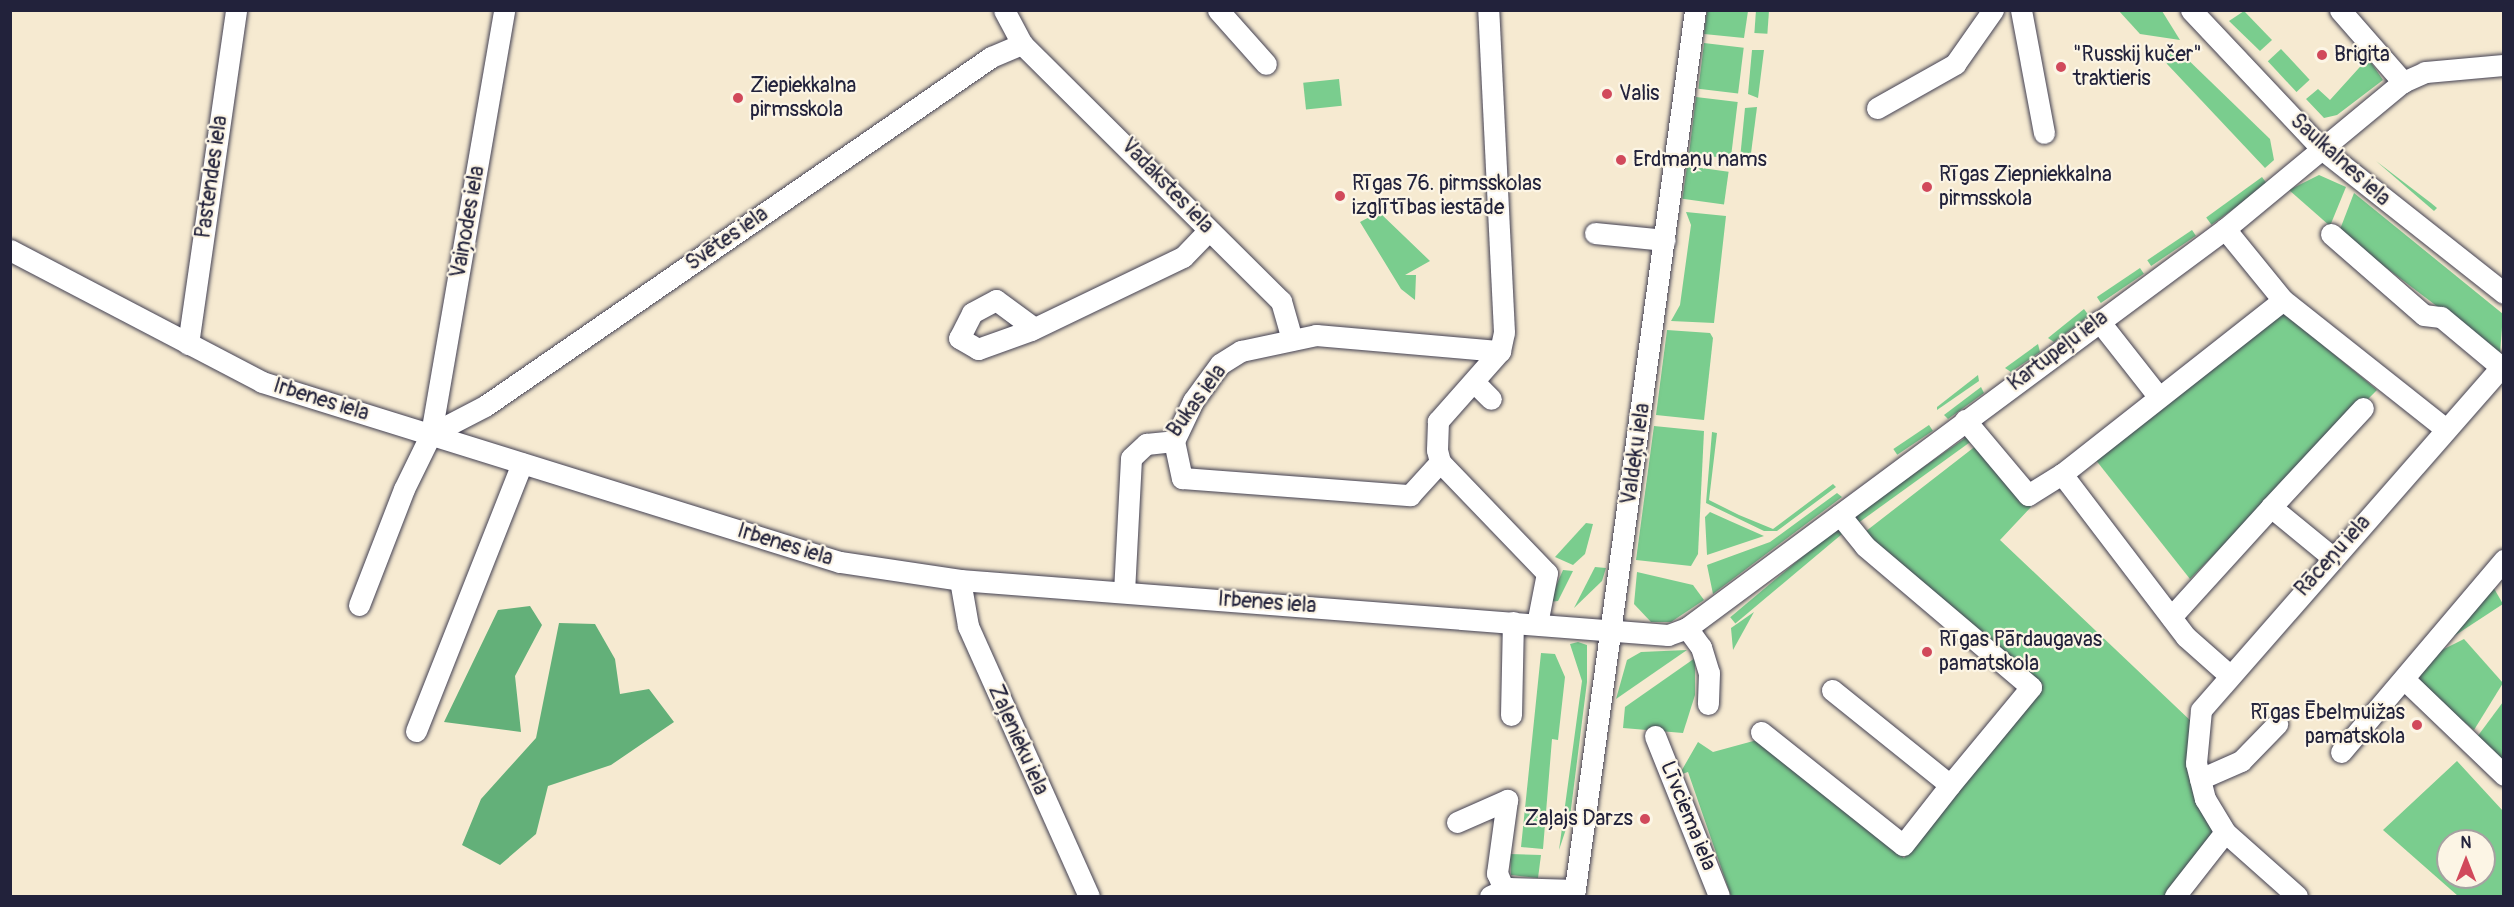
<!DOCTYPE html>
<meta charset="utf-8">
<style>
body{margin:0}
#map{position:relative;width:2514px;height:907px;overflow:hidden;background:#f6ead1;font-family:Pangolin,sans-serif}
div>[style]{position:absolute}
.green>*{inset:0;background:#7acd8e;transform-origin:0 0}
.forest>*{inset:0;background:#63b079}
.roads{filter:drop-shadow(0 0 2px #424052) drop-shadow(0 0 2px #424052)}
.minor>*{height:21px;margin:-10.5px;padding:0 10.5px;transform-origin:10.5px;border-radius:10.5px;background:#fff}
.dots>*{width:16px;height:16px;translate:-50% -50%;box-sizing:border-box;border:3px solid #fcf5e5;border-radius:50%}
span{translate:-50% -50%;white-space:nowrap;text-align:center;line-height:1.15;-webkit-text-stroke:4.5px #fcf5e5;paint-order:stroke}
.poi-label{font-size:21px;color:#22223b}
.left{translate:0 -50%;text-align:left}
.right{translate:-100% -50%;text-align:right}
.street-label{font-size:21px;color:#22223b}
.frame{position:absolute;inset:0;border:12px solid #22223b;pointer-events:none}
.north{position:absolute;left:2436px;top:829px;width:60px;height:60px;box-sizing:border-box;background:#fcf5e5;border:2px solid #a5a1a1;border-radius:50%;rotate:0deg;font-size:16px;font-weight:700;line-height:24px;text-align:center;color:#22223b}
.north::after{content:'';display:block;margin:auto;width:21px;height:27px;background:#d1495b;clip-path:polygon(50% 0,100% 100%,50% 72%,0 100%)}
</style>
<div id="map">
<div class="green">
<div style="left:1756px;top:10px;width:13px;height:23px;rotate:4deg"></div>
<div style="clip-path:polygon(1707px 11px,1748px 11px,1744px 38px,1704px 34px)"></div>
<div style="clip-path:polygon(2119px 11px,2162px 11px,2180px 40px,2140px 34px)"></div>
<div style="clip-path:polygon(2244px 11px,2272px 40px,2260px 51px,2229px 21px)"></div>
<div style="left:1704px;top:43px;width:40px;height:46px;rotate:7deg"></div>
<div style="clip-path:polygon(2152px 48px,2180px 52px,2270px 139px,2274px 160px,2265px 168px)"></div>
<div style="left:2281px;top:49px;width:42px;height:18px;rotate:47deg"></div>
<div style="clip-path:polygon(1752px 50px,1764px 50px,1758px 98px,1748px 94px)"></div>
<div style="clip-path:polygon(2368px 58px,2383px 80px,2337px 115px,2324px 118px,2306px 99px,2318px 89px,2330px 100px)"></div>
<div style="left:1339px;top:79px;width:27px;height:36px;rotate:84deg"></div>
<div style="left:1696px;top:97px;width:42px;height:57px;rotate:7deg"></div>
<div style="clip-path:polygon(1757px 107px,1750px 161px,1740px 159px,1745px 108px)"></div>
<div style="clip-path:polygon(2376px 161px,2431px 203px,2437px 208px,2434px 211px)"></div>
<div style="left:1687px;top:166px;width:42px;height:33px;rotate:8deg"></div>
<div style="clip-path:polygon(2319px 175px,2346px 187px,2330px 226px,2289px 190px)"></div>
<div style="left:2262px;top:177px;width:9px;height:69px;rotate:54deg"></div>
<div style="clip-path:polygon(2354px 193px,2503px 314px,2500px 354px,2339px 232px)"></div>
<div style="clip-path:polygon(1379px 212px,1430px 261px,1405px 275px,1416px 275px,1415px 300px,1401px 289px,1360px 222px)"></div>
<div style="clip-path:polygon(1686px 212px,1726px 216px,1714px 323px,1671px 321px,1680px 305px,1691px 225px)"></div>
<div style="left:2192px;top:230px;width:7px;height:54px;rotate:56deg"></div>
<div style="left:2140px;top:268px;width:7px;height:52px;rotate:56deg"></div>
<div style="clip-path:polygon(2084px 309px,2089px 316px,2054px 342px,2048px 338px)"></div>
<div style="clip-path:polygon(2281px 310px,2377px 390px,2190px 579px,2095px 459px)"></div>
<div style="clip-path:polygon(1667px 330px,1710px 333px,1713px 338px,1704px 420px,1656px 415px)"></div>
<div style="clip-path:polygon(2038px 344px,2040px 352px,2011px 372px,2005px 368px)"></div>
<div style="clip-path:polygon(1978px 375px,1979px 381px,1937px 410px,1937px 407px)"></div>
<div style="clip-path:polygon(1981px 387px,1984px 393px,1948px 419px,1944px 415px)"></div>
<div style="left:1929px;top:425px;width:7px;height:43px;rotate:56deg"></div>
<div style="clip-path:polygon(1654px 426px,1704px 431px,1698px 554px,1691px 566px,1636px 560px)"></div>
<div style="clip-path:polygon(1712px 432px,1717px 433px,1709px 500px,1739px 515px,1773px 529px,1833px 484px,1836px 487px,1777px 531px,1764px 531px,1706px 503px)"></div>
<div style="clip-path:polygon(1968px 436px,1973px 440px,1854px 526px,1853px 516px)"></div>
<div style="clip-path:polygon(1977px 445px,2031px 507px,2000px 540px,2193px 723px,2220px 833px,2168px 896px,1731px 896px,1688px 772px,1679px 775px,1698px 742px,1713px 752px,1757px 740px,1904px 858px,2043px 685px,1861px 535px)"></div>
<div style="clip-path:polygon(1837px 493px,1842px 497px,1713px 594px,1707px 565px,1770px 542px)"></div>
<div style="clip-path:polygon(1710px 512px,1730px 521px,1764px 536px,1707px 555px,1705px 517px)"></div>
<div style="clip-path:polygon(1586px 523px,1593px 524px,1585px 554px,1573px 565px,1555px 557px)"></div>
<div style="left:1839px;top:526px;width:8px;height:142px;rotate:50deg"></div>
<div style="clip-path:polygon(1595px 567px,1606px 568px,1602px 581px,1574px 608px)"></div>
<div style="clip-path:polygon(1563px 570px,1573px 571px,1558px 601px,1549px 602px)"></div>
<div style="clip-path:polygon(1637px 572px,1693px 585px,1704px 600px,1671px 622px,1651px 622px,1634px 604px)"></div>
<div style="clip-path:polygon(2492px 585px,2503px 604px,2445px 642px)"></div>
<div style="clip-path:polygon(1754px 612px,1733px 650px,1731px 628px)"></div>
<div style="clip-path:polygon(2464px 639px,2503px 683px,2474px 730px,2421px 687px,2419px 673px,2438px 652px)"></div>
<div style="clip-path:polygon(1578px 642px,1587px 645px,1587px 682px,1570px 817px,1559px 850px,1582px 681px,1570px 644px)"></div>
<div style="clip-path:polygon(1687px 650px,1616px 699px,1627px 660px,1641px 652px)"></div>
<div style="clip-path:polygon(1541px 653px,1555px 654px,1565px 677px,1558px 740px,1552px 739px,1543px 849px,1521px 847px)"></div>
<div style="clip-path:polygon(1695px 658px,1695px 695px,1683px 733px,1623px 728px,1625px 707px)"></div>
<div style="clip-path:polygon(2503px 702px,2503px 767px,2477px 737px)"></div>
<div style="clip-path:polygon(evenodd,2457px 761px,2503px 811px,2503px 896px,2458px 896px,2383px 830px,2457px 761px,2448px 841px,2484px 841px,2484px 877px,2448px 877px,2448px 841px)"></div>
<div style="clip-path:polygon(1510px 854px,1541px 855px,1538px 878px,1511px 875px)"></div>
</div>
<div class="forest">
<div style="clip-path:polygon(530px 606px,542px 625px,515px 676px,521px 732px,444px 722px,498px 610px)"></div>
<div style="clip-path:polygon(559px 623px,595px 624px,615px 659px,620px 694px,649px 689px,674px 722px,611px 765px,548px 786px,536px 834px,500px 865px,462px 845px,481px 799px,536px 738px)"></div>
</div>
<div class="roads">
<div class="minor">
<div style="left:1004px;top:10px;width:38px;rotate:62deg"></div>
<div style="left:1022px;top:44px;width:365px;rotate:44.8deg"></div>
<div style="left:1281px;top:301px;width:40px;rotate:74deg"></div>
<div style="left:1218px;top:10px;width:72px;rotate:48.4deg"></div>
<div style="left:2021px;top:10px;width:125px;rotate:79.4deg"></div>
<div style="left:2191px;top:10px;width:192px;rotate:46.7deg"></div>
<div style="left:2323px;top:150px;width:231px;rotate:38.3deg"></div>
<div style="left:2340px;top:10px;width:96px;rotate:48.8deg"></div>
<div style="left:1877px;top:108px;width:90px;rotate:-29.4deg"></div>
<div style="left:1955px;top:64px;width:66px;rotate:-54.9deg"></div>
<div style="left:2225px;top:229px;width:92px;rotate:50.8deg"></div>
<div style="left:1595px;top:233px;width:70px;rotate:5.7deg"></div>
<div style="left:2331px;top:234px;width:123px;rotate:41.1deg"></div>
<div style="left:2424px;top:315px;width:17px;rotate:7deg"></div>
<div style="left:2441px;top:317px;width:78px;rotate:39.8deg"></div>
<div style="left:10px;top:250px;width:284px;rotate:27.6deg"></div>
<div style="left:262px;top:382px;width:605px;rotate:17.3deg"></div>
<div style="left:840px;top:562px;width:121px;rotate:8.5deg"></div>
<div style="left:960px;top:580px;width:710px;rotate:4.44deg"></div>
<div style="left:1668px;top:635px;width:20px;rotate:-20deg"></div>
<div style="left:1687px;top:628px;width:670px;rotate:-36.56deg"></div>
<div style="left:2225px;top:229px;width:231px;rotate:-39.6deg"></div>
<div style="left:2403px;top:82px;width:24px;rotate:-24deg"></div>
<div style="left:2425px;top:72px;width:79px;rotate:-5.1deg"></div>
<div style="left:2099px;top:321px;width:95px;rotate:51.8deg"></div>
<div style="left:1034px;top:328px;width:47px;rotate:-143.6deg"></div>
<div style="left:996px;top:300px;width:27px;rotate:152deg"></div>
<div style="left:972px;top:313px;width:28px;rotate:117deg"></div>
<div style="left:959px;top:338px;width:22px;rotate:30deg"></div>
<div style="left:978px;top:349px;width:56px;rotate:-19.7deg"></div>
<div style="left:1031px;top:330px;width:169px;rotate:-25.7deg"></div>
<div style="left:1183px;top:257px;width:37px;rotate:-46deg"></div>
<div style="left:188px;top:344px;width:337px;rotate:-81.8deg"></div>
<div style="left:1500px;top:351px;width:94px;rotate:131.5deg"></div>
<div style="left:1438px;top:421px;width:29px;rotate:92deg"></div>
<div style="left:1437px;top:450px;width:12px;rotate:76deg"></div>
<div style="left:1440px;top:462px;width:154px;rotate:46.1deg"></div>
<div style="left:1547px;top:573px;width:52px;rotate:101.1deg"></div>
<div style="left:1476px;top:384px;width:21px;rotate:45deg"></div>
<div style="left:1965px;top:420px;width:98px;rotate:50deg"></div>
<div style="left:2028px;top:495px;width:40px;rotate:-32deg"></div>
<div style="left:431px;top:434px;width:61px;rotate:-27.4deg"></div>
<div style="left:485px;top:406px;width:615px;rotate:-34.59deg"></div>
<div style="left:991px;top:57px;width:34px;rotate:-23deg"></div>
<div style="left:1174px;top:441px;width:38px;rotate:78deg"></div>
<div style="left:1182px;top:478px;width:229px;rotate:4.3deg"></div>
<div style="left:1410px;top:495px;width:45px;rotate:-47.7deg"></div>
<div style="left:2332px;top:557px;width:79px;rotate:-140.7deg"></div>
<div style="left:2271px;top:507px;width:135px;rotate:-47.1deg"></div>
<div style="left:960px;top:580px;width:47px;rotate:80.1deg"></div>
<div style="left:968px;top:626px;width:296px;rotate:65.9deg"></div>
<div style="left:1124px;top:592px;width:134px;rotate:-87deg"></div>
<div style="left:1131px;top:458px;width:21px;rotate:-43deg"></div>
<div style="left:1146px;top:444px;width:28px;rotate:-6deg"></div>
<div style="left:1174px;top:441px;width:44px;rotate:-64.6deg"></div>
<div style="left:1193px;top:401px;width:46px;rotate:-53.9deg"></div>
<div style="left:1220px;top:364px;width:25px;rotate:-32deg"></div>
<div style="left:1241px;top:351px;width:77px;rotate:-12deg"></div>
<div style="left:1316px;top:335px;width:185px;rotate:5deg"></div>
<div style="left:1500px;top:351px;width:19px;rotate:-78deg"></div>
<div style="left:1504px;top:332px;width:322px;rotate:-92.8deg"></div>
<div style="left:359px;top:605px;width:124px;rotate:-68.8deg"></div>
<div style="left:404px;top:489px;width:61px;rotate:-63.9deg"></div>
<div style="left:431px;top:434px;width:430px;rotate:-80.2deg"></div>
<div style="left:2171px;top:617px;width:149px;rotate:-47.7deg"></div>
<div style="left:1687px;top:628px;width:24px;rotate:54deg"></div>
<div style="left:1701px;top:647px;width:27px;rotate:73deg"></div>
<div style="left:1709px;top:673px;width:31px;rotate:92deg"></div>
<div style="left:2228px;top:674px;width:56px;rotate:-138.6deg"></div>
<div style="left:2186px;top:637px;width:205px;rotate:-127.3deg"></div>
<div style="left:2062px;top:474px;width:281px;rotate:-38.2deg"></div>
<div style="left:2283px;top:300px;width:208px;rotate:38.4deg"></div>
<div style="left:2404px;top:679px;width:139px;rotate:43.8deg"></div>
<div style="left:1832px;top:690px;width:151px;rotate:38.8deg"></div>
<div style="left:1950px;top:785px;width:127px;rotate:-50.4deg"></div>
<div style="left:2031px;top:687px;width:218px;rotate:-139.7deg"></div>
<div style="left:1865px;top:546px;width:40px;rotate:-129deg"></div>
<div style="left:1511px;top:715px;width:93px;rotate:-88.8deg"></div>
<div style="left:416px;top:731px;width:288px;rotate:-68.4deg"></div>
<div style="left:1761px;top:732px;width:181px;rotate:38.5deg"></div>
<div style="left:1903px;top:845px;width:76px;rotate:-51.9deg"></div>
<div style="left:1655px;top:736px;width:172px;rotate:68.2deg"></div>
<div style="left:2341px;top:752px;width:252px;rotate:-49.7deg"></div>
<div style="left:2200px;top:779px;width:45px;rotate:-23.7deg"></div>
<div style="left:2241px;top:761px;width:52px;rotate:-45.8deg"></div>
<div style="left:1457px;top:822px;width:55px;rotate:-23.7deg"></div>
<div style="left:1507px;top:800px;width:74px;rotate:97.8deg"></div>
<div style="left:1497px;top:873px;width:25px;rotate:67deg"></div>
<div style="left:1490px;top:896px;width:20px;rotate:-24deg"></div>
<div style="left:1508px;top:888px;width:67px;rotate:1.7deg"></div>
<div style="left:1574px;top:896px;width:894px;rotate:-82.22deg"></div>
<div style="left:2175px;top:896px;width:81px;rotate:-52deg"></div>
<div style="left:2297px;top:896px;width:96px;rotate:-138.4deg"></div>
<div style="left:2225px;top:832px;width:39px;rotate:-121deg"></div>
<div style="left:2205px;top:799px;width:37px;rotate:-104deg"></div>
<div style="left:2196px;top:763px;width:53px;rotate:-84.6deg"></div>
<div style="left:2201px;top:710px;width:460px;rotate:-48.8deg"></div>
</div>
</div>
<div class="dots">
<div style="left:2322px;top:55px;background:#d1495b"></div>
<div style="left:2061px;top:67px;background:#d1495b"></div>
<div style="left:1607px;top:94px;background:#d1495b"></div>
<div style="left:738px;top:98px;background:#d1495b"></div>
<div style="left:1621px;top:160px;background:#d1495b"></div>
<div style="left:1927px;top:187px;background:#d1495b"></div>
<div style="left:1340px;top:196px;background:#d1495b"></div>
<div style="left:1927px;top:652px;background:#d1495b"></div>
<div style="left:2417px;top:725px;background:#d1495b"></div>
<div style="left:1645px;top:819px;background:#d1495b"></div>
</div>
<div class="poi-label">
<span class="left" style="left:2073px;top:67px">"Russkij kučer"<br>traktieris</span>
<span class="left" style="left:2334px;top:55px">Brigita</span>
<span class="left" style="left:750px;top:98px">Ziepiekkalna<br>pirmsskola</span>
<span class="left" style="left:1619px;top:94px">Valis</span>
<span class="left" style="left:1633px;top:160px">Erdmaņu nams</span>
<span class="left" style="left:1939px;top:187px">Rīgas Ziepniekkalna<br>pirmsskola</span>
<span class="left" style="left:1352px;top:196px">Rīgas 76. pirmsskolas<br>izglītības iestāde</span>
<span class="left" style="left:1939px;top:652px">Rīgas Pārdaugavas<br>pamatskola</span>
<span class="right" style="left:2405px;top:725px">Rīgas Ēbelmuižas<br>pamatskola</span>
<span class="right" style="left:1633px;top:819px">Zaļajs Darzs</span>
</div>
<div class="street-label">
<span style="left:2340px;top:160px;rotate:42deg">Saulkalnes iela</span>
<span style="left:212px;top:177px;rotate:-82deg">Pastendes iela</span>
<span style="left:1167px;top:186px;rotate:46deg">Vadakstes iela</span>
<span style="left:468px;top:222px;rotate:-80deg">Vaiņodes iela</span>
<span style="left:727px;top:239px;rotate:-35deg">Svētes iela</span>
<span style="left:2058px;top:351px;rotate:-37deg">Kartupeļu iela</span>
<span style="left:321px;top:400px;rotate:17deg">Irbenes iela</span>
<span style="left:1197px;top:401px;rotate:-54deg">Bukas iela</span>
<span style="left:1636px;top:454px;rotate:-82deg">Valdeķu iela</span>
<span style="left:785px;top:545px;rotate:17deg">Irbenes iela</span>
<span style="left:2333px;top:556px;rotate:-48deg">Rāceņu iela</span>
<span style="left:1267px;top:603px;rotate:4deg">Irbenes iela</span>
<span style="left:1018px;top:740px;rotate:66deg">Zaļenieku iela</span>
<span style="left:1688px;top:816px;rotate:68deg">Līvciema iela</span>
</div>
<div class="frame"></div>
<div class="north">N</div>
</div>
